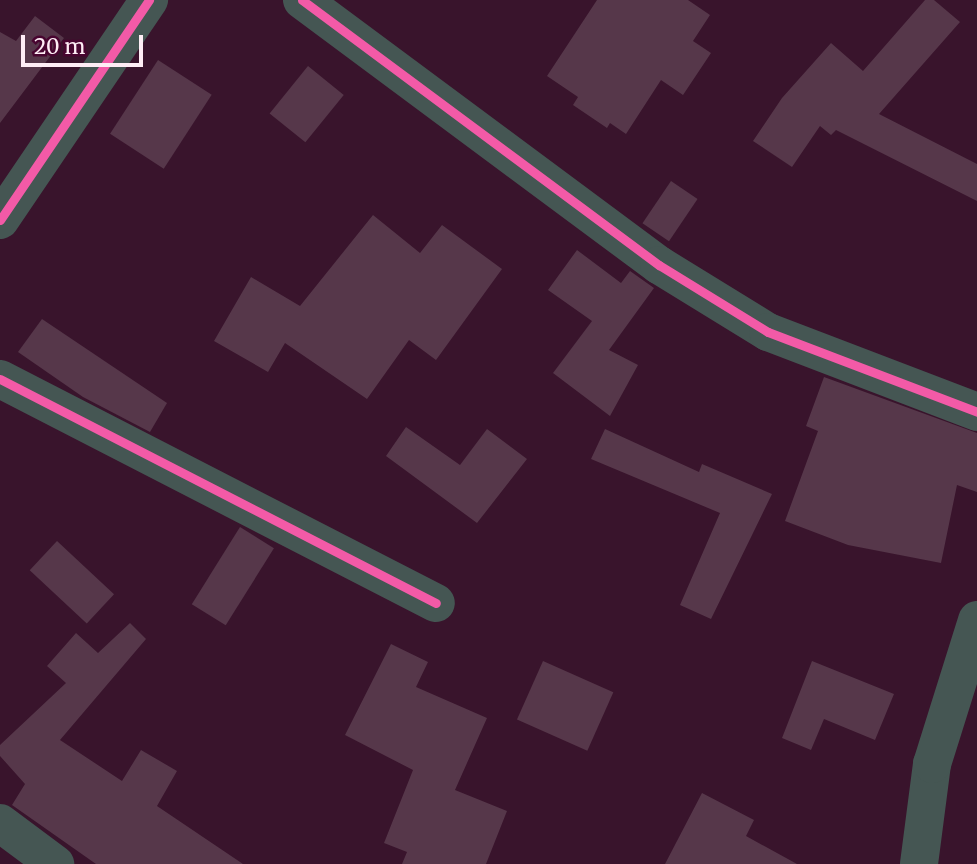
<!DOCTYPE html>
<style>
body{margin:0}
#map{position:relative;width:977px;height:864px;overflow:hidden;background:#39142c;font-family:Merriweather,serif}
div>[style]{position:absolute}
.building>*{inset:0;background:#56374a;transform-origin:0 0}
.minor>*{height:38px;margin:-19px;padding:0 19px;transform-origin:19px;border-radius:19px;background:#455653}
.cycleway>*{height:9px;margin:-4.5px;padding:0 4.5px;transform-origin:4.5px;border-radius:4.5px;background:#f35aa7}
span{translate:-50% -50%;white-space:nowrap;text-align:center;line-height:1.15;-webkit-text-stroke:7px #480530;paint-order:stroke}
.scale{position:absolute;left:21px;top:35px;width:122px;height:32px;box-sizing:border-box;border:4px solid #feedf5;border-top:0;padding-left:9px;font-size:21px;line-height:24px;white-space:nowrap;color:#feedf5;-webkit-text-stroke:5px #480530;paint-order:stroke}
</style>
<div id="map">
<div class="building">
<div style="clip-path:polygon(597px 0,688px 0,710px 15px,693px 41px,711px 53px,683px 95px,661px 80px,626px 134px,610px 123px,607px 128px,573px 105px,578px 97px,547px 76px)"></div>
<div style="clip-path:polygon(925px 0,934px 0,960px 22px,879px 114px,977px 164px,977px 201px,836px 130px,831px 135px,820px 126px,792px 167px,753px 141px,782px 98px,831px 43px,863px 71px)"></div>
<div style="clip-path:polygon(35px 16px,64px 38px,0 123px,0 32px,16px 41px)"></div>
<div style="left:158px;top:60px;width:64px;height:88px;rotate:33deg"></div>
<div style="left:308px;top:66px;width:46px;height:61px;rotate:39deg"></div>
<div style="left:671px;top:181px;width:32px;height:51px;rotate:34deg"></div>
<div style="clip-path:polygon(373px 215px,420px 253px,442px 225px,502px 269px,436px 360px,409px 340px,367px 399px,285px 343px,268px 372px,214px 341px,251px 277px,300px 306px)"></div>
<div style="clip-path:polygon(577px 250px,621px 283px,630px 271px,654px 288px,609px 350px,638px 365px,610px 416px,553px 373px,592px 321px,548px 290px)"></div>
<div style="clip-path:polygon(42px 319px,167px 403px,150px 432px,83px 397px,18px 352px)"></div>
<div style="clip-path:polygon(824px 377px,977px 433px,977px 492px,957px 485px,941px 563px,848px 545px,785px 521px,818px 431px,806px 426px)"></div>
<div style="clip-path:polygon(406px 427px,460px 465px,487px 429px,527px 459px,477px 523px,386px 456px)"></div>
<div style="clip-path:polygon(605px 429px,699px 472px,702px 464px,772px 494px,711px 619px,680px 605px,720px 513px,591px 459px)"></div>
<div style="left:240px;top:527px;width:40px;height:91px;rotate:32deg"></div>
<div style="left:57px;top:541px;width:78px;height:40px;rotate:43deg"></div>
<div style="clip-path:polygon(130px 623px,146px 639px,60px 740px,122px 781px,141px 750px,177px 771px,157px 806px,243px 864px,96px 864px,12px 805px,25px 784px,0 756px,0 745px,66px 683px,47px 666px,76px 633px,98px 653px)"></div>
<div style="clip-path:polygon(391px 644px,428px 662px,416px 687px,487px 718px,455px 790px,507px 811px,486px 864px,402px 864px,407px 852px,384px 843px,413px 770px,345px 735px)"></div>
<div style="left:543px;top:661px;width:77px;height:64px;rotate:24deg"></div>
<div style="clip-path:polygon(812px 661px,894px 694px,875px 740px,824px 719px,811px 750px,782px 738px)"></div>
<div style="clip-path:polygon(702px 793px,754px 820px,746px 836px,797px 864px,665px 864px)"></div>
</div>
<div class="minor">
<div style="left:302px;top:0;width:445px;rotate:36.6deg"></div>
<div style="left:659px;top:265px;width:128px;rotate:31.6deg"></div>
<div style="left:768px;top:332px;width:224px;rotate:20.9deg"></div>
<div style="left:0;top:220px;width:266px;rotate:-55.9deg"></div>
<div style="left:0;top:379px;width:490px;rotate:27.2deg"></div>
<div style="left:0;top:823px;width:69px;rotate:36.7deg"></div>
<div style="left:919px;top:864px;width:101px;rotate:-82.6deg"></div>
<div style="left:932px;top:764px;width:151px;rotate:-72.6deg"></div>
</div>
<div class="cycleway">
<div style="left:302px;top:0;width:445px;rotate:36.6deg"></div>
<div style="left:659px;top:265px;width:128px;rotate:31.6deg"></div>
<div style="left:768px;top:332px;width:224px;rotate:20.9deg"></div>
<div style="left:0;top:220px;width:266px;rotate:-55.9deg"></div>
<div style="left:0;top:379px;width:490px;rotate:27.2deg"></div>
</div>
<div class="scale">20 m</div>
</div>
